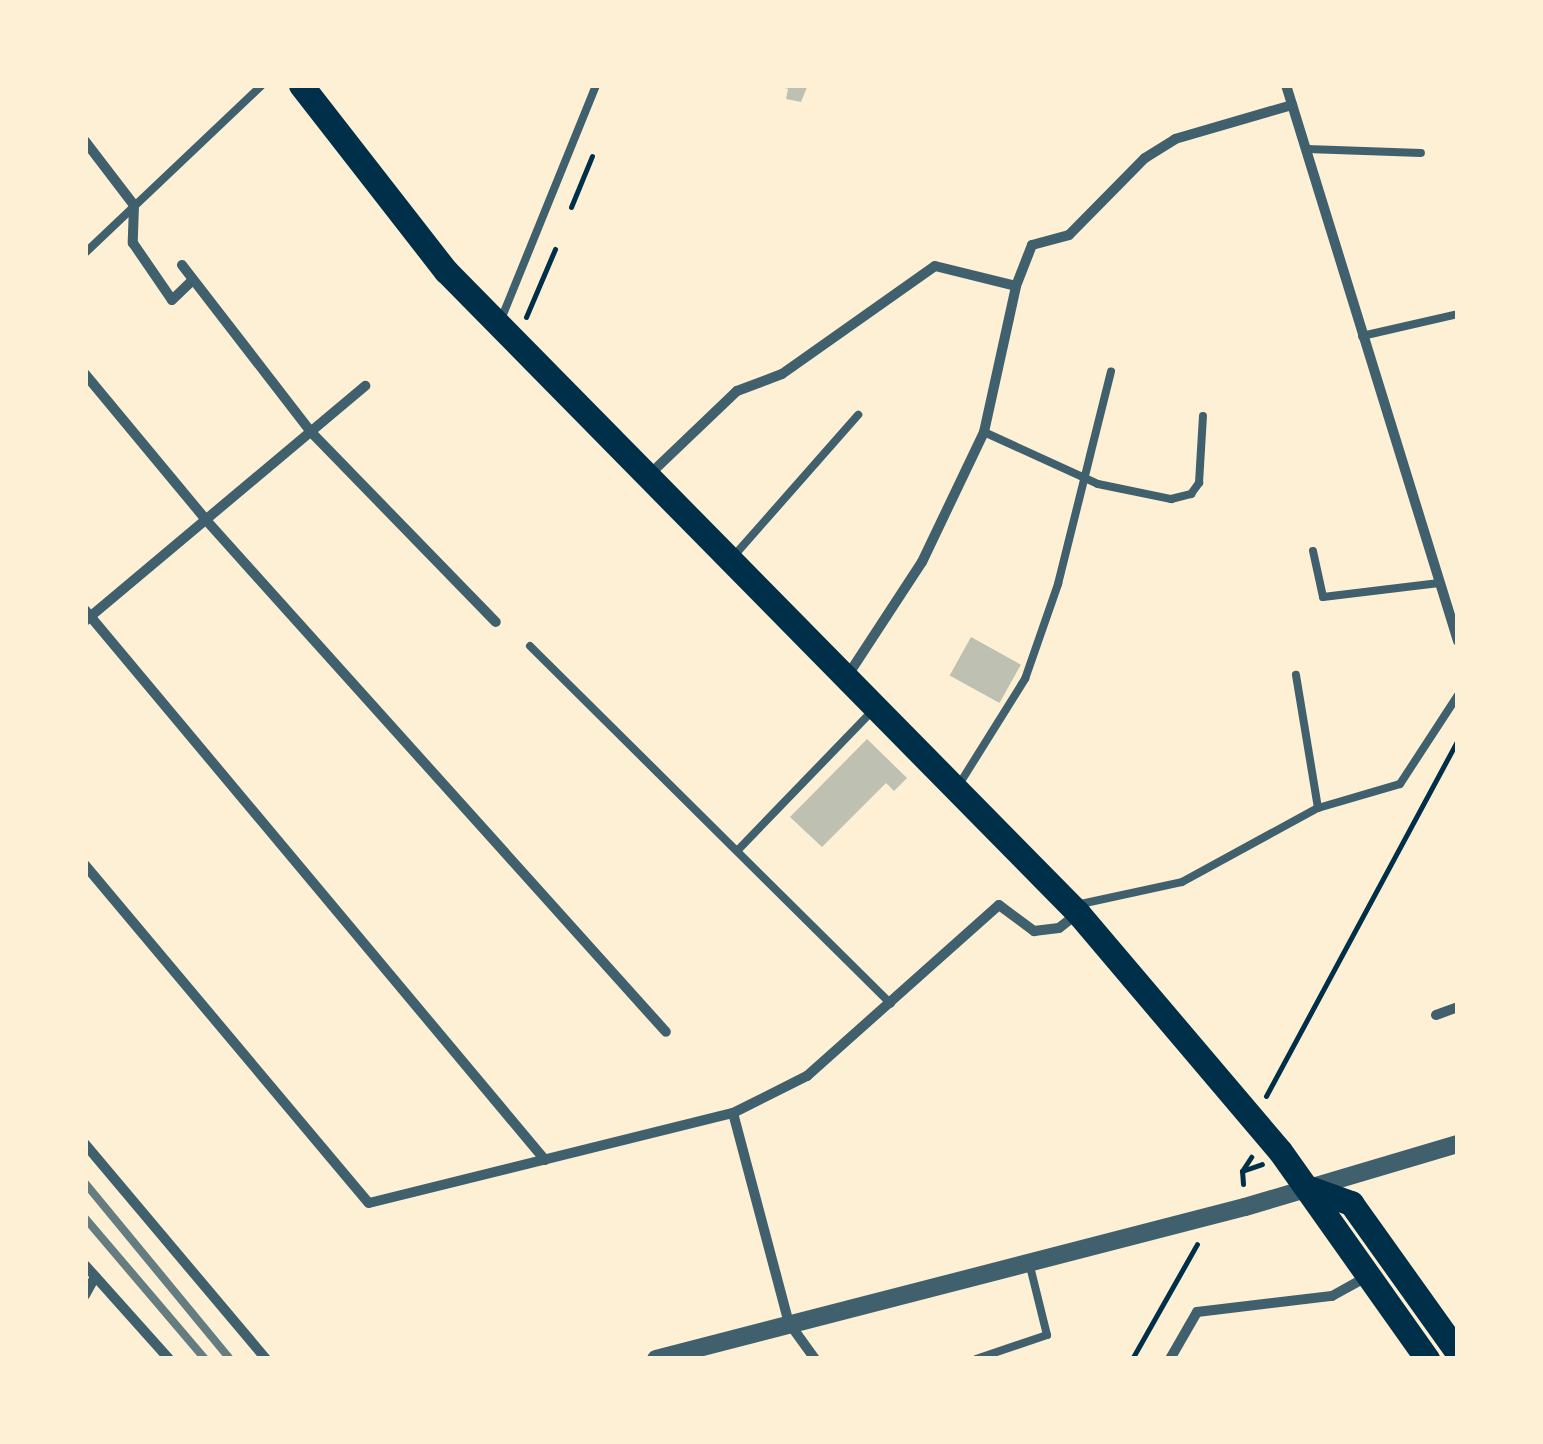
<!DOCTYPE html>
<style>
body{margin:0}
#map{position:relative;width:1543px;height:1444px;overflow:hidden;background:#fdf0d5;font-family:Lato,sans-serif}
div>[style]{position:absolute}
.building>*{inset:0;background:#bec0b2;transform-origin:0 0}
.path>*{height:5px;margin:-2.5px;padding:0 2.5px;transform-origin:2.5px;border-radius:2.5px;background:#003049}
.service>*{height:8px;margin:-4px;padding:0 4px;transform-origin:4px;border-radius:4px;background:#3f606c}
.minor>*{height:10px;margin:-5px;padding:0 5px;transform-origin:5px;border-radius:5px;background:#3f606c}
.tertiary>*{height:18px;margin:-9px;padding:0 9px;transform-origin:9px;border-radius:9px;background:#3f606c}
.trunk>*{height:25px;margin:-12.5px;padding:0 12.5px;transform-origin:12.5px;border-radius:12.5px;background:#003049}
.rail>*{height:8px;margin:-4px;padding:0 4px;transform-origin:4px;border-radius:4px;background:#657d81}
span{translate:-50% -50%;white-space:nowrap;text-align:center;line-height:1.15;-webkit-text-stroke:10px #fdf0d5;paint-order:stroke}
.frame{position:absolute;inset:0;border:88px solid #fdf0d5;pointer-events:none}
</style>
<div id="map">
<div class="building">
<div style="clip-path:polygon(776px 85px,808px 85px,801px 102px,786px 99px,788px 89px)"></div>
<div style="left:971px;top:637px;width:57px;height:44px;rotate:29deg"></div>
<div style="clip-path:polygon(867px 739px,907px 778px,894px 791px,886px 783px,822px 847px,790px 817px)"></div>
</div>
<div class="path">
<div style="left:571px;top:207px;width:55px;rotate:-67.6deg"></div>
<div style="left:526px;top:317px;width:74px;rotate:-66.9deg"></div>
<div style="left:1266px;top:1096px;width:405px;rotate:-61.7deg"></div>
<div style="left:1242px;top:1171px;width:17px;rotate:-57deg"></div>
<div style="left:1243px;top:1184px;width:13px;rotate:-94deg"></div>
<div style="left:1242px;top:1171px;width:21px;rotate:-19deg"></div>
<div style="left:1132px;top:1359px;width:132px;rotate:-60.5deg"></div>
</div>
<div class="service">
<div style="left:1307px;top:149px;width:114px;rotate:2deg"></div>
<div style="left:85px;top:253px;width:244px;rotate:-43.5deg"></div>
<div style="left:502px;top:317px;width:250px;rotate:-67.9deg"></div>
<div style="left:1362px;top:336px;width:98px;rotate:-12.9deg"></div>
<div style="left:984px;top:432px;width:125px;rotate:24.5deg"></div>
<div style="left:1098px;top:484px;width:75px;rotate:11.6deg"></div>
<div style="left:1171px;top:499px;width:21px;rotate:-14deg"></div>
<div style="left:1191px;top:494px;width:14px;rotate:-54deg"></div>
<div style="left:1199px;top:483px;width:67px;rotate:-86.6deg"></div>
<div style="left:1313px;top:551px;width:47px;rotate:77.7deg"></div>
<div style="left:1323px;top:597px;width:117px;rotate:-6.9deg"></div>
<div style="left:732px;top:558px;width:191px;rotate:-48.6deg"></div>
<div style="left:530px;top:646px;width:508px;rotate:44.76deg"></div>
<div style="left:960px;top:783px;width:123px;rotate:-58deg"></div>
<div style="left:1025px;top:679px;width:101px;rotate:-70.8deg"></div>
<div style="left:1058px;top:584px;width:219px;rotate:-76deg"></div>
<div style="left:1318px;top:808px;width:85px;rotate:-16.3deg"></div>
<div style="left:1400px;top:784px;width:106px;rotate:-56.9deg"></div>
<div style="left:737px;top:851px;width:196px;rotate:-46deg"></div>
<div style="left:1076px;top:905px;width:108px;rotate:-12.2deg"></div>
<div style="left:1182px;top:882px;width:155px;rotate:-28.6deg"></div>
<div style="left:1318px;top:808px;width:135px;rotate:-99.4deg"></div>
<div style="left:976px;top:1359px;width:75px;rotate:-18.7deg"></div>
<div style="left:1047px;top:1335px;width:75px;rotate:-103.9deg"></div>
</div>
<div class="minor">
<div style="left:1286px;top:85px;width:582px;rotate:72.81deg"></div>
<div style="left:85px;top:141px;width:81px;rotate:52.6deg"></div>
<div style="left:134px;top:205px;width:38px;rotate:92deg"></div>
<div style="left:133px;top:243px;width:69px;rotate:55.6deg"></div>
<div style="left:172px;top:300px;width:29px;rotate:-44deg"></div>
<div style="left:182px;top:265px;width:211px;rotate:52.3deg"></div>
<div style="left:311px;top:432px;width:265px;rotate:45.8deg"></div>
<div style="left:85px;top:374px;width:190px;rotate:50.3deg"></div>
<div style="left:206px;top:520px;width:688px;rotate:48.06deg"></div>
<div style="left:650px;top:474px;width:120px;rotate:-43.7deg"></div>
<div style="left:737px;top:391px;width:48px;rotate:-20.7deg"></div>
<div style="left:782px;top:374px;width:187px;rotate:-35.2deg"></div>
<div style="left:935px;top:266px;width:83px;rotate:13.9deg"></div>
<div style="left:85px;top:610px;width:717px;rotate:50.09deg"></div>
<div style="left:85px;top:621px;width:366px;rotate:-40deg"></div>
<div style="left:848px;top:675px;width:135px;rotate:-56.8deg"></div>
<div style="left:922px;top:562px;width:144px;rotate:-64.5deg"></div>
<div style="left:984px;top:432px;width:149px;rotate:-77.6deg"></div>
<div style="left:1016px;top:286px;width:44px;rotate:-68.7deg"></div>
<div style="left:1032px;top:245px;width:38px;rotate:-15deg"></div>
<div style="left:1069px;top:235px;width:108px;rotate:-45.4deg"></div>
<div style="left:1145px;top:158px;width:36px;rotate:-32deg"></div>
<div style="left:1175px;top:139px;width:122px;rotate:-16.2deg"></div>
<div style="left:85px;top:865px;width:441px;rotate:50deg"></div>
<div style="left:369px;top:1203px;width:375px;rotate:-13.9deg"></div>
<div style="left:733px;top:1113px;width:83px;rotate:-26.6deg"></div>
<div style="left:807px;top:1076px;width:257px;rotate:-41.7deg"></div>
<div style="left:999px;top:905px;width:44px;rotate:36.6deg"></div>
<div style="left:1034px;top:931px;width:25px;rotate:-7deg"></div>
<div style="left:1059px;top:928px;width:23px;rotate:-38deg"></div>
<div style="left:1436px;top:1015px;width:23px;rotate:-20deg"></div>
<div style="left:733px;top:1113px;width:217px;rotate:75.1deg"></div>
<div style="left:789px;top:1323px;width:44px;rotate:54.2deg"></div>
<div style="left:85px;top:1144px;width:281px;rotate:49.9deg"></div>
<div style="left:85px;top:1265px;width:126px;rotate:48.2deg"></div>
<div style="left:85px;top:1295px;width:21px;rotate:-61deg"></div>
<div style="left:1170px;top:1359px;width:54px;rotate:-60.1deg"></div>
<div style="left:1197px;top:1312px;width:136px;rotate:-6.8deg"></div>
<div style="left:1332px;top:1296px;width:39px;rotate:-29deg"></div>
</div>
<div class="tertiary">
<div style="left:656px;top:1359px;width:608px;rotate:-14.47deg"></div>
<div style="left:1245px;top:1207px;width:222px;rotate:-16.5deg"></div>
</div>
<div class="trunk">
<div style="left:301px;top:85px;width:236px;rotate:52.1deg"></div>
<div style="left:446px;top:271px;width:901px;rotate:45.45deg"></div>
<div style="left:1078px;top:913px;width:312px;rotate:49.7deg"></div>
<div style="left:1280px;top:1151px;width:255px;rotate:54.7deg"></div>
<div style="left:1309px;top:1188px;width:45px;rotate:19.7deg"></div>
<div style="left:1351px;top:1203px;width:184px;rotate:54.5deg"></div>
</div>
<div class="rail">
<div style="left:85px;top:1183px;width:228px;rotate:50.5deg"></div>
<div style="left:85px;top:1218px;width:185px;rotate:49.6deg"></div>
</div>
<div class="frame"></div>
</div>
